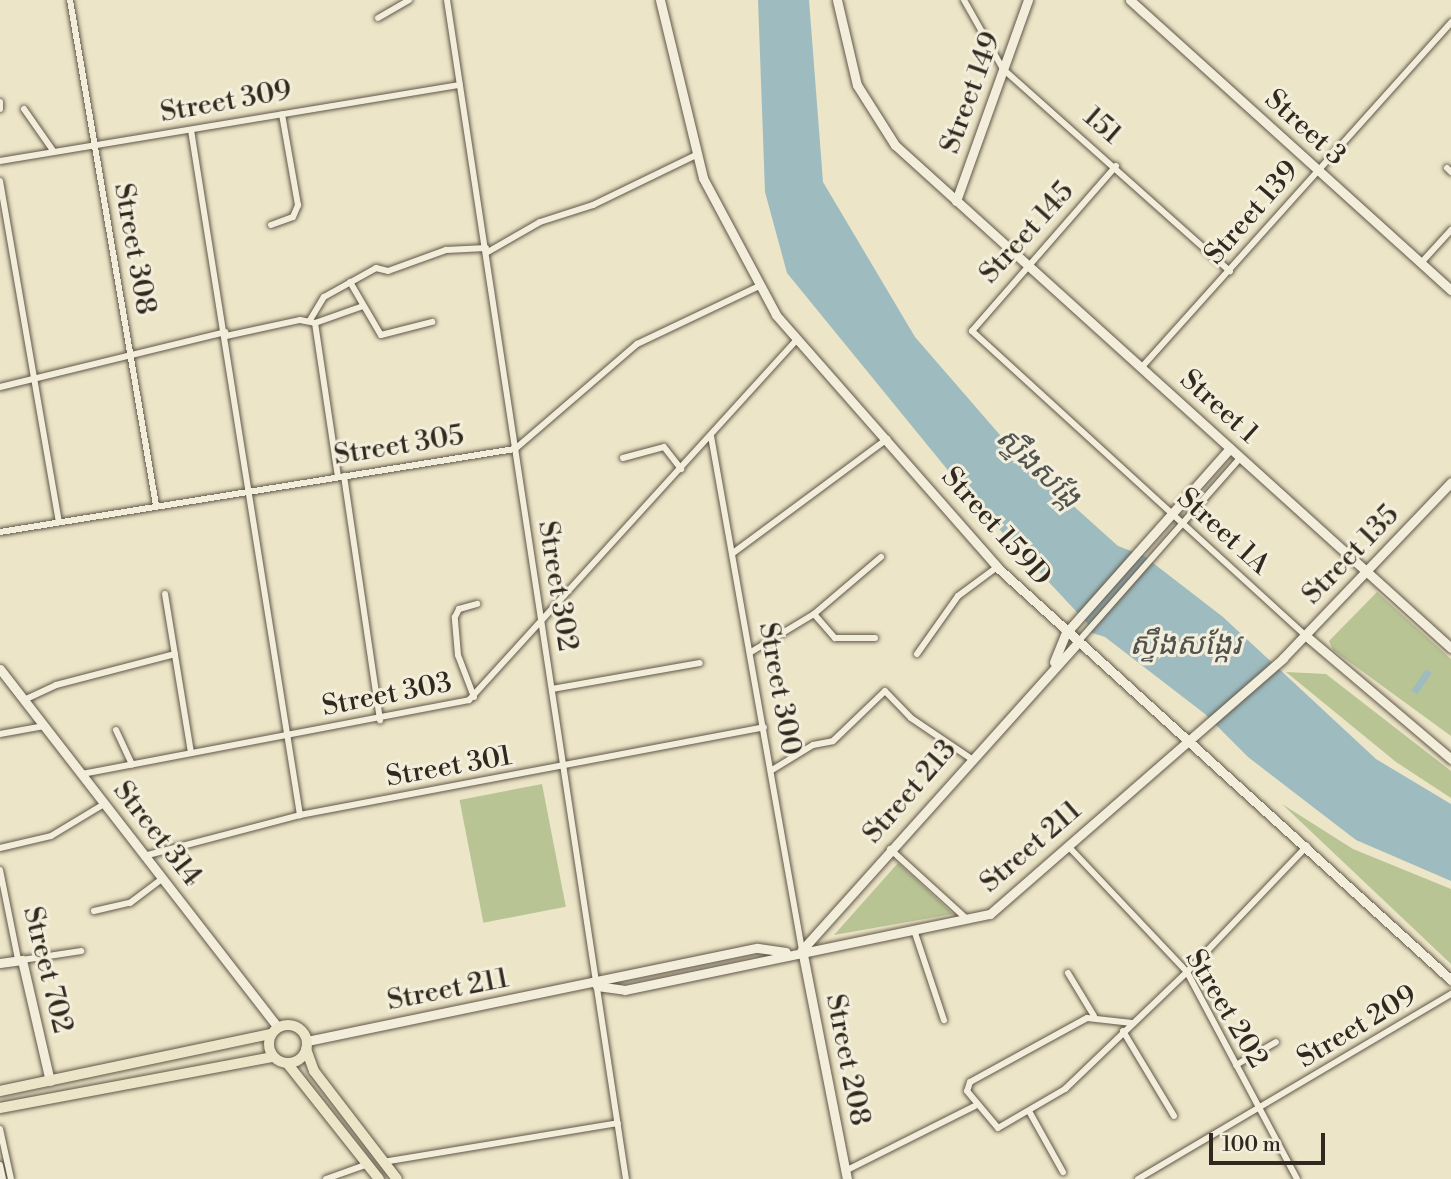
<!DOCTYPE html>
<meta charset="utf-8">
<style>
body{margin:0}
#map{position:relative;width:1451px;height:1179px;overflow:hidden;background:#ede5c7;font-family:"Libre Bodoni","Noto Sans Khmer",serif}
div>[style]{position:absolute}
.green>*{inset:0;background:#b9c495;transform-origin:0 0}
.water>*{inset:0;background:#9ebcc0;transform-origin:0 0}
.roads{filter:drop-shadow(0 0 2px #605749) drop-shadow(0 0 2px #605749)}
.street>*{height:6px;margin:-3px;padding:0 3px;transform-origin:3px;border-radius:3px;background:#f3eedb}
.secondary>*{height:9px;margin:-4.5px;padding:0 4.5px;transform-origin:4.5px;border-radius:4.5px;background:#f3eedb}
.primary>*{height:10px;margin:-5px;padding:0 5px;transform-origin:5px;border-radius:5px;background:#ede5c7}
.primary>.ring{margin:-5px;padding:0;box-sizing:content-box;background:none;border:10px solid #ede5c7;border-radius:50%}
span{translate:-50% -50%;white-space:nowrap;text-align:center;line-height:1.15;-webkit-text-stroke:6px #f3eedb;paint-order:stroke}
.street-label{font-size:28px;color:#31281f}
.water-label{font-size:30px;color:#52544f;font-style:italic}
.scale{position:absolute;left:1209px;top:1133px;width:116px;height:32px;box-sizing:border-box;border:4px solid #31281f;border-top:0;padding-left:9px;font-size:21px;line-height:24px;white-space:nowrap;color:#31281f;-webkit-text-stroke:5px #f3eedb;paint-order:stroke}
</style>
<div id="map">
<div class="green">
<div style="clip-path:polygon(1377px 592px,1451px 659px,1451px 736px,1333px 650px,1329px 641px)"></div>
<div style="clip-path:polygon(1286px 672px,1326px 674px,1451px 771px,1451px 798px,1396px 762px)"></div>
<div style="left:542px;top:784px;width:125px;height:84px;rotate:79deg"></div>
<div style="clip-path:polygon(1282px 804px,1353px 849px,1451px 889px,1451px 964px)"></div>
<div style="clip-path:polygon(898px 863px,953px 914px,834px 935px)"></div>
</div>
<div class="water">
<div style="clip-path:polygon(758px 0,809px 0,823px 182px,915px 337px,1019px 457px,1118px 546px,1144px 556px,1223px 617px,1376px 759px,1451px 804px,1451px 881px,1356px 840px,1248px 757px,1205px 714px,1105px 637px,1086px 631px,1088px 624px,973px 501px,787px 273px,765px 192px)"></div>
<div style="left:1426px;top:669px;width:7px;height:26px;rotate:34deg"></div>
</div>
<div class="roads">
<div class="street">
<div style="left:70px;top:0;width:512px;rotate:80.34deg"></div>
<div style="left:447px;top:0;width:1193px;rotate:81.37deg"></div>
<div style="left:964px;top:0;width:79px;rotate:60.5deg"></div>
<div style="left:1003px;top:69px;width:304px;rotate:41.7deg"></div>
<div style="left:378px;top:18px;width:36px;rotate:-30deg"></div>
<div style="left:0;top:102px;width:7px;rotate:90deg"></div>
<div style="left:24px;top:109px;width:52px;rotate:55.1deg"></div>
<div style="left:191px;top:130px;width:694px;rotate:80.96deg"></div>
<div style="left:0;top:161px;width:466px;rotate:-9.4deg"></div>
<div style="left:1116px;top:166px;width:219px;rotate:131.1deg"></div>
<div style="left:972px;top:331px;width:451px;rotate:42.4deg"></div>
<div style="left:1447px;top:168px;width:6px;rotate:45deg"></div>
<div style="left:0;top:181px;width:345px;rotate:80.2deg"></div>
<div style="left:271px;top:225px;width:23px;rotate:-20deg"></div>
<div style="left:293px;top:217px;width:13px;rotate:-67deg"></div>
<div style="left:298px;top:205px;width:92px;rotate:-100deg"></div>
<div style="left:486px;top:253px;width:62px;rotate:-29.9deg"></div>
<div style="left:540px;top:222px;width:56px;rotate:-17.8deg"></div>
<div style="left:593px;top:205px;width:114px;rotate:-25.9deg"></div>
<div style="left:1421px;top:263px;width:45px;rotate:-47.7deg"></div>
<div style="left:350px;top:282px;width:61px;rotate:59.7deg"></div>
<div style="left:381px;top:335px;width:53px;rotate:-14.3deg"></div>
<div style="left:310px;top:320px;width:27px;rotate:-59deg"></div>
<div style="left:324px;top:297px;width:60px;rotate:-29.1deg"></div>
<div style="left:376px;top:268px;width:12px;rotate:14deg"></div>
<div style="left:388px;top:271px;width:62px;rotate:-19.9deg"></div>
<div style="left:446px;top:250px;width:40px;rotate:-2.9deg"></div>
<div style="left:315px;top:323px;width:51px;rotate:-19.5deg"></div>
<div style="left:226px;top:336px;width:76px;rotate:-12.2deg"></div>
<div style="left:300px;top:320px;width:15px;rotate:11deg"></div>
<div style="left:315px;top:323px;width:155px;rotate:81.5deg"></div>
<div style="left:1141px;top:368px;width:465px;rotate:-48.1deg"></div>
<div style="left:0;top:387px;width:232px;rotate:-13.7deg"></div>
<div style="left:711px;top:436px;width:522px;rotate:79.96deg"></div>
<div style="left:623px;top:458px;width:42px;rotate:-15deg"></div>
<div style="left:664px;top:447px;width:28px;rotate:52deg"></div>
<div style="left:344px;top:476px;width:247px;rotate:81.6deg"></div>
<div style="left:0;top:532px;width:522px;rotate:-9.16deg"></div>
<div style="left:515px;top:449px;width:161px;rotate:-40.7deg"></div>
<div style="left:637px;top:344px;width:133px;rotate:-25.4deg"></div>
<div style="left:733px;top:553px;width:192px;rotate:-36.5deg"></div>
<div style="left:165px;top:594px;width:161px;rotate:80.7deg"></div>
<div style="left:814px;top:614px;width:32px;rotate:49deg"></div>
<div style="left:835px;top:638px;width:40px"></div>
<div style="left:1077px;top:643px;width:247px;rotate:-48.6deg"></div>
<div style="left:751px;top:652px;width:74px;rotate:-31.1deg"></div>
<div style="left:814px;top:614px;width:88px;rotate:-40.4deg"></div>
<div style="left:917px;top:654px;width:71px;rotate:-54.7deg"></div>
<div style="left:958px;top:596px;width:49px;rotate:-36.6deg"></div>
<div style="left:552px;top:689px;width:150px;rotate:-10deg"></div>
<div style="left:474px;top:697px;width:45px;rotate:-110.9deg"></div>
<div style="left:458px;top:655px;width:38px;rotate:-95deg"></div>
<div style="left:455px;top:617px;width:9px;rotate:-63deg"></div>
<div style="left:459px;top:609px;width:19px;rotate:-16deg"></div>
<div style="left:24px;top:700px;width:35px;rotate:-25deg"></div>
<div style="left:56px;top:685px;width:123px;rotate:-14.6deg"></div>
<div style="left:116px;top:730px;width:38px;rotate:65deg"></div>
<div style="left:0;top:734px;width:45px;rotate:-10.3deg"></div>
<div style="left:772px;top:770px;width:48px;rotate:-31.4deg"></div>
<div style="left:813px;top:745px;width:20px;rotate:-11deg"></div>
<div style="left:833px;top:741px;width:72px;rotate:-43.9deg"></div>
<div style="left:885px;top:691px;width:37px;rotate:46deg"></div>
<div style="left:911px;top:718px;width:71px;rotate:34.1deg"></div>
<div style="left:82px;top:774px;width:394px;rotate:-10.8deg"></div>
<div style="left:469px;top:700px;width:488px;rotate:-47.7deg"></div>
<div style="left:1068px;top:846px;width:173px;rotate:46.6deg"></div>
<div style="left:1187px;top:972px;width:234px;rotate:62deg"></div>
<div style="left:0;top:848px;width:52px;rotate:-13.2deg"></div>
<div style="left:51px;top:836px;width:62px;rotate:-31.1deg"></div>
<div style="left:890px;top:849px;width:105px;rotate:42.3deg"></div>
<div style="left:144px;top:856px;width:161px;rotate:-14.7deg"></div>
<div style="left:300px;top:815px;width:472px;rotate:-10.7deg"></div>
<div style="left:0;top:870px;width:91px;rotate:78.6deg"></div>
<div style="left:94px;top:911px;width:37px;rotate:-13deg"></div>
<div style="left:130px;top:903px;width:40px;rotate:-37deg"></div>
<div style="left:914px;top:930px;width:95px;rotate:71.6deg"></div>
<div style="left:22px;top:960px;width:60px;rotate:-8.7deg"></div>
<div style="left:1068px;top:973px;width:50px;rotate:58.8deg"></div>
<div style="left:1132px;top:1023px;width:45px;rotate:-173.7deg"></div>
<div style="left:1087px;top:1018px;width:133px;rotate:151.3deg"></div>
<div style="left:970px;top:1082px;width:9px;rotate:108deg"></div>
<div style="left:967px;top:1091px;width:48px;rotate:50deg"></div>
<div style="left:998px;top:1128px;width:78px;rotate:-30.2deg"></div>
<div style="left:1065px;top:1089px;width:169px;rotate:-43.8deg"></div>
<div style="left:1187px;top:972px;width:174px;rotate:-46.4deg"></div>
<div style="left:1123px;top:1031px;width:99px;rotate:59deg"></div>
<div style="left:1236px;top:1065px;width:46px;rotate:-29.9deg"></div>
<div style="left:1029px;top:1111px;width:70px;rotate:60.9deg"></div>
<div style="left:0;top:1129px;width:51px;rotate:77.6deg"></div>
<div style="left:383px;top:1162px;width:238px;rotate:-9.4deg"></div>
<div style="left:0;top:1165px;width:14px;rotate:78deg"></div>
<div style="left:845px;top:1171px;width:145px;rotate:-26.6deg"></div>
<div style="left:326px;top:1179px;width:45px;rotate:-19.7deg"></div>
<div style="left:1138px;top:1179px;width:364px;rotate:-30.6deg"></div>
</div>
<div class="secondary">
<div style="left:660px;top:0;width:183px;rotate:76.4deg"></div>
<div style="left:703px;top:178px;width:155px;rotate:61.9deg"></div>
<div style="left:776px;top:315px;width:335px;rotate:48.7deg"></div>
<div style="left:997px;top:567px;width:614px;rotate:42.29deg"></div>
<div style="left:837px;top:0;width:87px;rotate:76.8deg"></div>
<div style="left:857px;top:85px;width:71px;rotate:57.7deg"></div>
<div style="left:895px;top:145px;width:750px;rotate:42.13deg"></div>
<div style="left:1130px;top:0;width:433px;rotate:42.1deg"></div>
<div style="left:956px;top:201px;width:214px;rotate:-70.3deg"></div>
<div style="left:1305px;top:635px;width:192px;rotate:40.3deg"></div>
<div style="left:1054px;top:662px;width:31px;rotate:-68deg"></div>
<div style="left:1066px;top:633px;width:247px;rotate:-48.4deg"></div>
<div style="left:0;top:669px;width:453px;rotate:52.2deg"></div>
<div style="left:0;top:963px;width:22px;rotate:-8deg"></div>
<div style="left:22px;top:960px;width:124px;rotate:77deg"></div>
<div style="left:597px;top:986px;width:28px;rotate:8deg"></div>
<div style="left:625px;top:990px;width:373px;rotate:-11.8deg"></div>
<div style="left:990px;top:914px;width:389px;rotate:-41.1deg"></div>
<div style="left:1283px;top:658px;width:243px;rotate:-46.3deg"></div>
<div style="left:307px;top:1041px;width:460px;rotate:-11.7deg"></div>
<div style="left:758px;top:948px;width:28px;rotate:8deg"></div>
<div style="left:847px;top:1179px;width:233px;rotate:-101.1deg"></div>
<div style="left:802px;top:950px;width:411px;rotate:-48.1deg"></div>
</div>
<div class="primary">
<div class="ring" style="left:269px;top:1025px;width:28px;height:28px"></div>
<div style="left:306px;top:1049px;width:23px;rotate:70deg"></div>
<div style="left:314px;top:1071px;width:136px;rotate:52.5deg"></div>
<div style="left:287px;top:1063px;width:148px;rotate:51.6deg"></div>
<div style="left:0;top:1091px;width:277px;rotate:-11.9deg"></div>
<div style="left:0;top:1108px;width:278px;rotate:-10.6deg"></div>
</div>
</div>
<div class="street-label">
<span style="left:971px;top:93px;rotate:-70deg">Street 149</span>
<span style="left:226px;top:102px;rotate:-10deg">Street 309</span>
<span style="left:1102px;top:126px;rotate:41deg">151</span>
<span style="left:1305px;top:128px;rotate:42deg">Street 3</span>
<span style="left:1252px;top:213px;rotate:-49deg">Street 139</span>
<span style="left:1027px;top:233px;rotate:-48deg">Street 145</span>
<span style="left:134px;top:249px;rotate:80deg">Street 308</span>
<span style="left:1219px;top:407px;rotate:42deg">Street 1</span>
<span style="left:399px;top:446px;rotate:-9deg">Street 305</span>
<span style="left:996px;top:527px;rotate:48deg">Street 159D</span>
<span style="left:1223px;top:532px;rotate:42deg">Street 1A</span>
<span style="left:1351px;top:555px;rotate:-46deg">Street 135</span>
<span style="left:557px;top:586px;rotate:81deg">Street 302</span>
<span style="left:779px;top:689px;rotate:80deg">Street 300</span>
<span style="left:387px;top:695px;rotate:-11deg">Street 303</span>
<span style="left:449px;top:767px;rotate:-10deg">Street 301</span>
<span style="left:910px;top:792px;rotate:-49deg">Street 213</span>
<span style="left:157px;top:834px;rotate:52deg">Street 314</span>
<span style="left:1031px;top:847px;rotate:-41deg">Street 211</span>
<span style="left:47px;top:970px;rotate:76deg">Street 702</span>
<span style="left:448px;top:990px;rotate:-11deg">Street 211</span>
<span style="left:1226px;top:1009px;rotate:59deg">Street 202</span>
<span style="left:1357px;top:1027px;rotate:-31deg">Street 209</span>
<span style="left:847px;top:1060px;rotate:79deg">Street 208</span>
</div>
<div class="water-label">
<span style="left:1038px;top:468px;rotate:43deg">ស្ទឹងសង្កែ</span>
<span style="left:1185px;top:645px">ស្ទឹងសង្កែរ</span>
</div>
<div class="scale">100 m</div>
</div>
